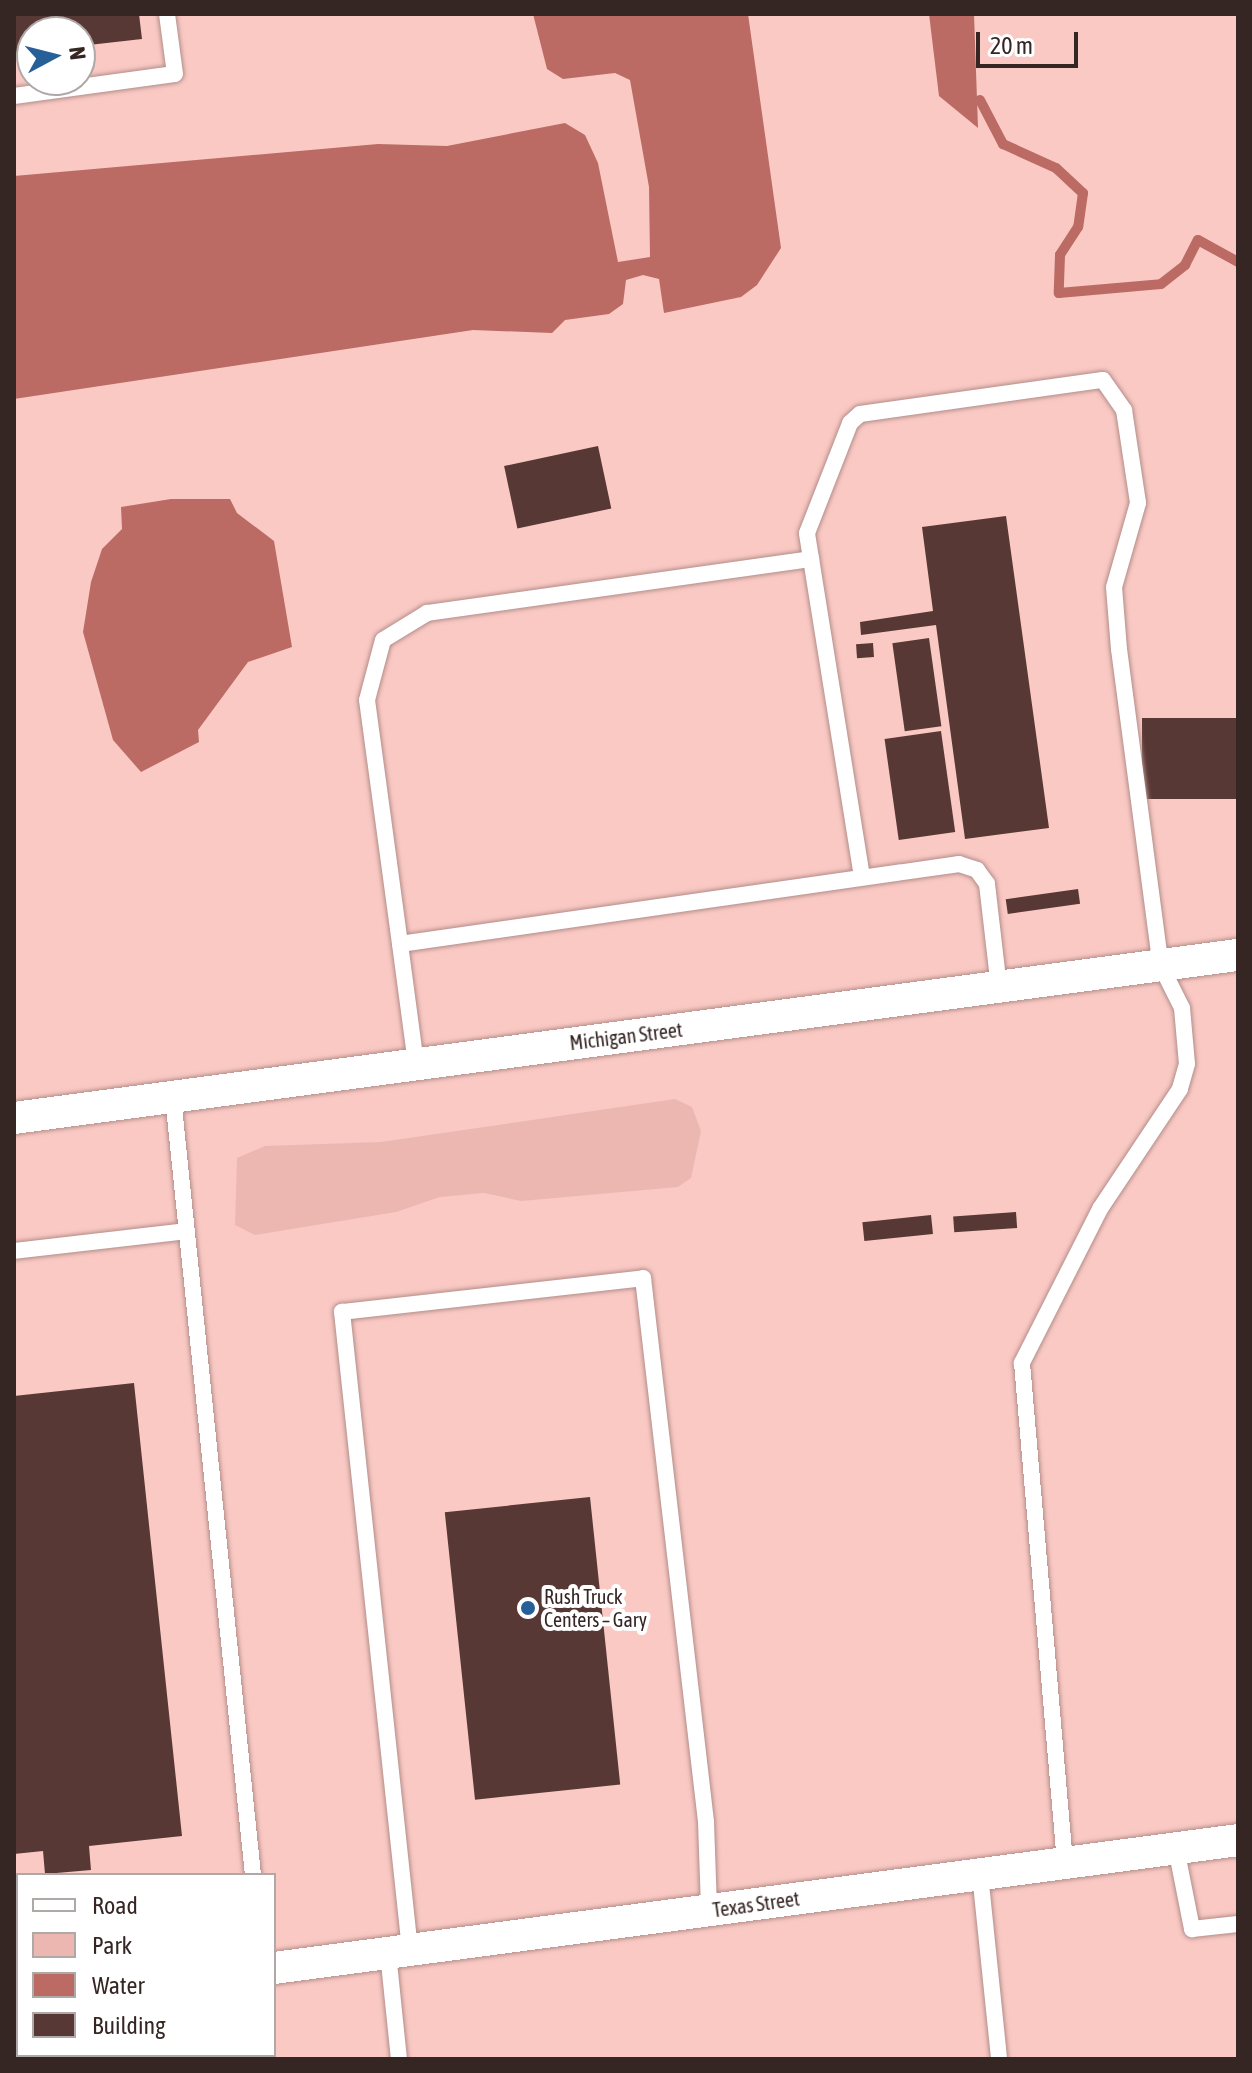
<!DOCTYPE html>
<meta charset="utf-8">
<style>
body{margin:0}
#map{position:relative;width:1252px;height:2073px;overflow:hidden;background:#fadad6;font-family:"Asap Condensed",sans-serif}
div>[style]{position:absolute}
.built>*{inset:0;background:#fac9c4}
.green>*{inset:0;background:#ecb7b1}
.water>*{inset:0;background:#bb6b64}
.stream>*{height:10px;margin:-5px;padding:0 5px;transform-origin:5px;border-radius:5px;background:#bb6b64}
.building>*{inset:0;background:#583835;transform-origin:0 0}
.roads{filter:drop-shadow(0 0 2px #b38d89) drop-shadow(0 0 2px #b38d89)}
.lane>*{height:16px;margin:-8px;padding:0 8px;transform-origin:8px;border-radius:8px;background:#fff}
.street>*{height:32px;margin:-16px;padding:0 16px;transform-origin:16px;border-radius:16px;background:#fff}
.dots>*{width:22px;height:22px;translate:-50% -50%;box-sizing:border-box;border:4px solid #fff;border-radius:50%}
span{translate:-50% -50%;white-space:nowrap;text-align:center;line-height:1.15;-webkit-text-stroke:8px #fff;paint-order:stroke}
.street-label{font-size:20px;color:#352624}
.poi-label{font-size:20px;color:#352624}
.left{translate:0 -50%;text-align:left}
.frame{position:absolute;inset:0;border:16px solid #352624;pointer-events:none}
.legend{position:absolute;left:16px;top:1873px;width:260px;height:184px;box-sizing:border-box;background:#fff;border:2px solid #aea8a7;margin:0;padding:10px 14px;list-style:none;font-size:24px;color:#352624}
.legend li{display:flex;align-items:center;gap:16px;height:40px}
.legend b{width:40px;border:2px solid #aea8a7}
.north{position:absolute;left:16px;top:16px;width:80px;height:80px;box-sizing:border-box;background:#fff;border:2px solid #aea8a7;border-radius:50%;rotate:83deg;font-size:22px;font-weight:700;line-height:32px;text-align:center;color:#352624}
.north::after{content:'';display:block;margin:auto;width:28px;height:36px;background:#276098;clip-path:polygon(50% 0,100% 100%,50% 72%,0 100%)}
.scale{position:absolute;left:976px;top:32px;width:102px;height:36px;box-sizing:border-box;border:4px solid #352624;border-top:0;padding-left:10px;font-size:24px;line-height:28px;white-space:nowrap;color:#352624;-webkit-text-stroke:6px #fff;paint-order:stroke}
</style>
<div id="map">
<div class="built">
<div style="clip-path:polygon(evenodd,14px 14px,1238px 14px,1238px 2059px,14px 2059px,14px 14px,32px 32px,80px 32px,80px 80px,32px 80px,32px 32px,14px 14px,18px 1875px,274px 1875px,274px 2055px,18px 2055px,18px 1875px)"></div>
</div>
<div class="green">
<div style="clip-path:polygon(675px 1099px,692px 1107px,701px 1131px,691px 1178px,678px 1187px,521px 1201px,484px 1193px,440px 1197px,396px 1212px,255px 1235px,235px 1225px,237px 1158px,265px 1146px,381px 1142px)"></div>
</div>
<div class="water">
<div style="clip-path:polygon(533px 14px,748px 14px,781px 248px,757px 285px,741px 297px,664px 313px,659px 279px,643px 275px,626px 280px,623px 304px,609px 314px,565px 320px,552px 333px,473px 330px,14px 399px,14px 176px,378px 144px,447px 146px,565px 123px,585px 135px,598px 163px,618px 262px,650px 257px,649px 187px,630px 80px,615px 73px,563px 79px,547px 69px)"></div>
<div style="clip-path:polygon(929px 14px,974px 14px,978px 128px,939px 96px)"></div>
<div style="clip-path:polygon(171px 499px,230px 499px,237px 513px,274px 541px,292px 647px,248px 662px,198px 730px,199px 742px,141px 772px,113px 740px,83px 632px,91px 582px,102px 549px,122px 529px,121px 507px)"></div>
</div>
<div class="stream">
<div style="left:980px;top:100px;width:50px;rotate:62.4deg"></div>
<div style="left:1003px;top:144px;width:58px;rotate:24.4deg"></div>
<div style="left:1056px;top:168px;width:37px;rotate:43deg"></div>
<div style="left:1083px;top:193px;width:34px;rotate:98deg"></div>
<div style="left:1078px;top:227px;width:33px;rotate:123deg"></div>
<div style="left:1060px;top:255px;width:38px;rotate:92deg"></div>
<div style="left:1059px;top:293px;width:102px;rotate:-5deg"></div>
<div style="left:1161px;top:284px;width:31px;rotate:-38deg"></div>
<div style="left:1185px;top:265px;width:28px;rotate:-63deg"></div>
<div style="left:1198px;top:240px;width:46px;rotate:28.8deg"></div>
</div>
<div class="building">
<div style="clip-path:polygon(14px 14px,139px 14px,142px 39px,80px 46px,80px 32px,32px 32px,32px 52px,14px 54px)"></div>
<div style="left:598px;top:446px;width:64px;height:96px;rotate:78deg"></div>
<div style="clip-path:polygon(1006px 516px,1049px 828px,965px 839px,936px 625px,861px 635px,860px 622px,933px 611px,922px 527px)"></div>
<div style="left:929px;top:638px;width:89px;height:37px;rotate:82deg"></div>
<div style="left:873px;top:643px;width:14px;height:17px;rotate:86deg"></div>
<div style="left:1238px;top:718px;width:81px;height:96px;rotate:90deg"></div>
<div style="left:941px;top:731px;width:102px;height:57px;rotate:82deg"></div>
<div style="left:1078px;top:889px;width:15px;height:73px;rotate:82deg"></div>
<div style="left:1016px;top:1212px;width:16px;height:63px;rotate:86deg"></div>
<div style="left:931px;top:1215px;width:19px;height:69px;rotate:84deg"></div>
<div style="clip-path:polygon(134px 1383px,182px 1836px,89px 1846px,91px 1870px,45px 1874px,43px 1851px,14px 1854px,14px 1396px)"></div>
<div style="left:590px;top:1497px;width:289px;height:146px;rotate:84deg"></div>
</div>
<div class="roads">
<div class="lane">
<div style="left:14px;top:96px;width:162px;rotate:-7.8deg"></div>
<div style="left:175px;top:74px;width:61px;rotate:-97.6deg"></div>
<div style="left:862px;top:877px;width:348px;rotate:-99.1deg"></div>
<div style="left:807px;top:533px;width:118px;rotate:-68.6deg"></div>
<div style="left:850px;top:423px;width:13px;rotate:-42deg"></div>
<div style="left:860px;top:414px;width:245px;rotate:-8deg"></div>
<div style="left:1103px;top:380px;width:37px;rotate:55deg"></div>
<div style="left:1124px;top:410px;width:94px;rotate:81.4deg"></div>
<div style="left:1138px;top:503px;width:87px;rotate:105.9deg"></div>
<div style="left:1114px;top:587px;width:62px;rotate:85.4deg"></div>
<div style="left:1119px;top:649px;width:320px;rotate:82.5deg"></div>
<div style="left:1161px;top:966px;width:47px;rotate:63.4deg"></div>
<div style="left:1182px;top:1008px;width:56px;rotate:84.9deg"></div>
<div style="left:1187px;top:1064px;width:26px;rotate:106deg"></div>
<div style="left:1180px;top:1089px;width:144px;rotate:123.7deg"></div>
<div style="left:1100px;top:1209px;width:173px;rotate:116.9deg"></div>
<div style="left:1022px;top:1363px;width:502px;rotate:85.08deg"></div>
<div style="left:400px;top:944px;width:246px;rotate:-97.7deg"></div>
<div style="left:367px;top:700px;width:62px;rotate:-75.1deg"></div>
<div style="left:383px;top:640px;width:52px;rotate:-31.5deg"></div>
<div style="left:427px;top:613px;width:388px;rotate:-8deg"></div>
<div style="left:416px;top:1064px;width:121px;rotate:-97.6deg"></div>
<div style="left:400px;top:944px;width:565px;rotate:-8.14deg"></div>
<div style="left:959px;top:864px;width:19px;rotate:18deg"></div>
<div style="left:977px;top:870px;width:17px;rotate:54deg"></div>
<div style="left:987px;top:884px;width:105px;rotate:83.4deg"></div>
<div style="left:173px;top:1097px;width:782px;rotate:84.13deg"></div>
<div style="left:14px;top:1251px;width:173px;rotate:-6.6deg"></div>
<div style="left:1176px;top:1848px;width:83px;rotate:78.8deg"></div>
<div style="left:1192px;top:1929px;width:46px;rotate:-6.2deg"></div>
<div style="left:980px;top:1874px;width:186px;rotate:84.1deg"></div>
<div style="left:410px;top:1950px;width:642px;rotate:-96.08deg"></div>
<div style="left:342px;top:1312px;width:303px;rotate:-6.4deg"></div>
<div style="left:643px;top:1278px;width:548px;rotate:83.39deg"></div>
<div style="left:706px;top:1822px;width:88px;rotate:88deg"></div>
<div style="left:388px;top:1953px;width:107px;rotate:84.1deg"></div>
</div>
<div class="street">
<div style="left:14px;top:1118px;width:1235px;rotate:-7.59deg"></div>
<div style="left:274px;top:1968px;width:972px;rotate:-7.56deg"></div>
<div style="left:14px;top:2003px;width:4px;rotate:-14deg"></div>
</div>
</div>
<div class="dots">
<div style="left:528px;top:1608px;background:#276098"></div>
</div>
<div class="street-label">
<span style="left:626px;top:1036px;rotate:-7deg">Michigan Street</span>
<span style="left:756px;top:1904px;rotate:-8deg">Texas Street</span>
</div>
<div class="poi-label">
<span class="left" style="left:544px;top:1608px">Rush Truck<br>Centers – Gary</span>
</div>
<div class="frame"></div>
<ul class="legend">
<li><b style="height:10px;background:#fff"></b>Road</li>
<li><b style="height:22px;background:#ecb7b1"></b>Park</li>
<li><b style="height:22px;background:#bb6b64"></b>Water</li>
<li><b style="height:22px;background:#583835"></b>Building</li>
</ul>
<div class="north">N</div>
<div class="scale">20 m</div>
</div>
